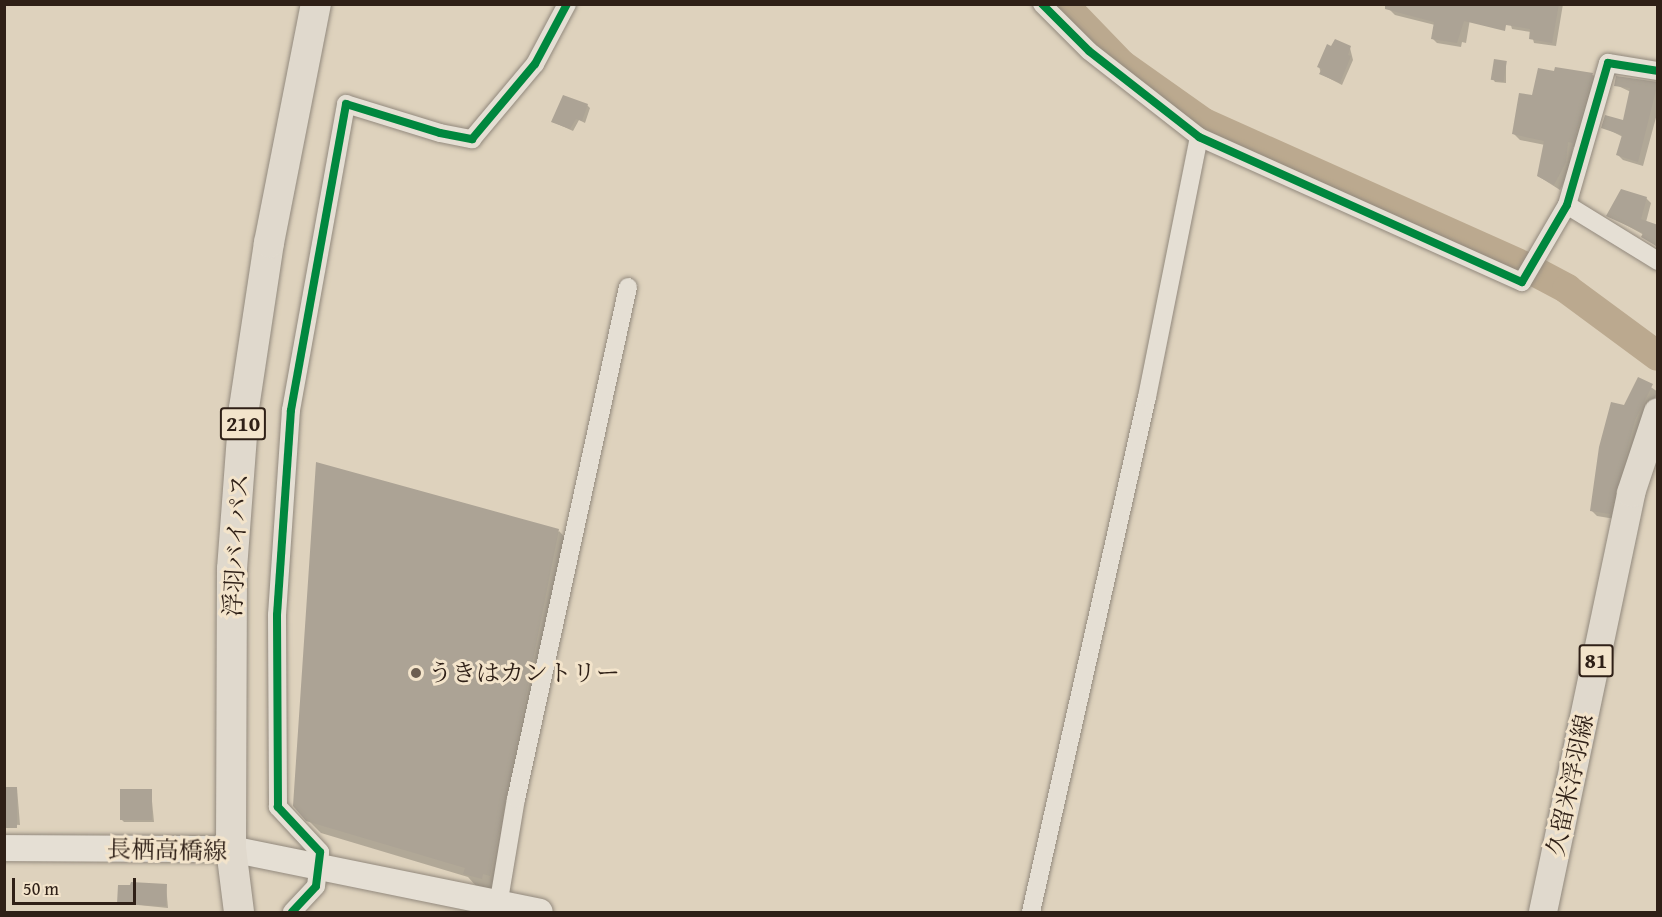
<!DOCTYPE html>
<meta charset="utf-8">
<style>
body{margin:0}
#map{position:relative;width:1662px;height:917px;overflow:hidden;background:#ded2bd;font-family:"Gentium Book Plus","Noto Serif JP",serif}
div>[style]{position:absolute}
.shadow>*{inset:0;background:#0003}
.river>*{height:30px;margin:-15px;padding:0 15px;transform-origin:15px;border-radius:15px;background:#bba98f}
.building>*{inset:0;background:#aca395;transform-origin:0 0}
.roads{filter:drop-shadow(0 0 2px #92897d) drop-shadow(0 0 2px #92897d)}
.minor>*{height:18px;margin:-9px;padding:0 9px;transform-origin:9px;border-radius:9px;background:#e5dfd4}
.secondary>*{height:26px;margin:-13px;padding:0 13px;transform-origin:13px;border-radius:13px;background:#e5dfd4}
.primary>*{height:28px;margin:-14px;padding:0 14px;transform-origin:14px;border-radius:14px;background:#e0d9cd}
.trunk>*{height:30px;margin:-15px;padding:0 15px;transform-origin:15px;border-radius:15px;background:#e0d9cd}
.cycleway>*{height:8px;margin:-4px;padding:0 4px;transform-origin:4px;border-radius:4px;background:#00873e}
.dots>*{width:16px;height:16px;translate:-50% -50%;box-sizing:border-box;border:3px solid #f3e4cb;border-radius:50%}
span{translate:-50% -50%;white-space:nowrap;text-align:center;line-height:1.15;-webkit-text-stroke:6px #f3e4cb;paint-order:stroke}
.shield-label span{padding:2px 4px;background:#f3e4cb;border:2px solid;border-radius:4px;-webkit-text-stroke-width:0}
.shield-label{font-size:22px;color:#2f2017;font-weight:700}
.street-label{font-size:24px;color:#2f2017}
.poi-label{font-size:24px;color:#2f2017}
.left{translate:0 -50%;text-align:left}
.frame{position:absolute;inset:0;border:6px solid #2f2017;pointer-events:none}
.scale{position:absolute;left:12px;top:878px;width:124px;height:27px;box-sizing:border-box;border:3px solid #2f2017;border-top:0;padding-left:8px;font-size:18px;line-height:21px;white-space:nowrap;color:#2f2017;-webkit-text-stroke:4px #f3e4cb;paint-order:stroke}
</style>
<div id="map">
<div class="shadow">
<div style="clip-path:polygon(1505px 4px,1563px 4px,1556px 46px,1534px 43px,1531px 32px,1512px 29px)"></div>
<div style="clip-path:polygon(1390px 10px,1470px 19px,1466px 43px,1462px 42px,1461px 47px,1437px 43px,1432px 38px,1435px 25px,1395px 15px)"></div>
<div style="clip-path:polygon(1350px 48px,1353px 60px,1342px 85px,1321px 74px,1319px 66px)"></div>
<div style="clip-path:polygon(1506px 63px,1506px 83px,1495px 82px,1493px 79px)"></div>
<div style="clip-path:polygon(1539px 70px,1593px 75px,1599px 81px,1579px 148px,1573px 147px,1571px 169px,1560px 190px,1538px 176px,1545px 145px,1520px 140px,1514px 134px,1534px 97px)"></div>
<div style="clip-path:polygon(1658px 83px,1658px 110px,1643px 166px,1623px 160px,1618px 155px,1623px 137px,1603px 127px,1624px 122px,1631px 92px,1616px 85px)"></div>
<div style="clip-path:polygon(587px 105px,590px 108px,585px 123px,579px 120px,573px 131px,553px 122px)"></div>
<div style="clip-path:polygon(1646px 198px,1651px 203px,1646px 222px,1658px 227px,1658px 248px,1644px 235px,1608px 215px)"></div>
<div style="clip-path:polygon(1639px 379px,1658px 392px,1641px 426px,1615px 519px,1597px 516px,1591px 510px,1624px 407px)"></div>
<div style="clip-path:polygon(559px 531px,571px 544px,494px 891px,477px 887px,468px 877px,321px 833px,308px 820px)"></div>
<div style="clip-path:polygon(17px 788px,20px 825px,4px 824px)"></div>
<div style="clip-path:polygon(151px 791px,154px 822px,124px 822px,121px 819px)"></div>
<div style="clip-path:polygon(166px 885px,168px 908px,118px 903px)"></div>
</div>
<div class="river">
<div style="left:1063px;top:4px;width:85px;rotate:46deg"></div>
<div style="left:1122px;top:65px;width:100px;rotate:35.3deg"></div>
<div style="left:1204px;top:123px;width:359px;rotate:24.1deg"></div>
<div style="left:1532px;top:270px;width:40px;rotate:28deg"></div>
<div style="left:1567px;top:289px;width:113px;rotate:36.4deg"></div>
</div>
<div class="building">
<div style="clip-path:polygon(1385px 4px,1559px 4px,1552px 43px,1529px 39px,1530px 29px,1506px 25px,1505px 31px,1464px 21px,1457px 43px,1431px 39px,1434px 22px,1385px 9px)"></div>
<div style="clip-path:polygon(1335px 39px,1351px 46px,1348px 55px,1351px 56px,1340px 83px,1319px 74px,1322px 69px,1317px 67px,1327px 44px,1331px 46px)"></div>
<div style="left:1494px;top:59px;width:13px;height:21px;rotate:9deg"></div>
<div style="clip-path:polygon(1555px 67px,1593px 73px,1573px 143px,1568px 142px,1566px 162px,1554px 185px,1537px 176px,1544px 141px,1512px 134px,1519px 93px,1532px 95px,1538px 68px,1554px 71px)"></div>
<div style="clip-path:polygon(1616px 76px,1658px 82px,1638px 162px,1616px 155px,1622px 135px,1601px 128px,1605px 115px,1623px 120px,1630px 88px,1614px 86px)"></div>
<div style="clip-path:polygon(563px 95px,588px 104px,582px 121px,576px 119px,570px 129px,551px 122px)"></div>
<div style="clip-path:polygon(1621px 189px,1647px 197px,1641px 219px,1658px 225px,1658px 247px,1641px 237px,1643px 233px,1606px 216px)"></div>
<div style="clip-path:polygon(1638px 377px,1653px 384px,1635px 420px,1610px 514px,1590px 511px,1599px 447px,1611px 402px,1624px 405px)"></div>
<div style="clip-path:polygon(316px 462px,559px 529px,490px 876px,483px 874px,482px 879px,463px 874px,465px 868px,306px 821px,293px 806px)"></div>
<div style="left:4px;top:787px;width:13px;height:41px"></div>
<div style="left:120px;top:789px;width:32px;height:31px"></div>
<div style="clip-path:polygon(131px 882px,167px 884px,166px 906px,117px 904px,118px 885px,130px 885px)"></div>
</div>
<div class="roads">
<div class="minor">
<div style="left:1042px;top:4px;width:66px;rotate:45deg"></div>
<div style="left:1089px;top:51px;width:140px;rotate:38deg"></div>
<div style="left:1199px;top:137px;width:354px;rotate:24.2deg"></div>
<div style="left:1522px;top:282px;width:89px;rotate:-59.7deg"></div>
<div style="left:1567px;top:205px;width:148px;rotate:-73.9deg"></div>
<div style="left:1608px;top:63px;width:51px;rotate:9.1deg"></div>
<div style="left:1567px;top:205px;width:107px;rotate:31.6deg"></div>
<div style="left:292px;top:912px;width:35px;rotate:-47deg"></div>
<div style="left:316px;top:886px;width:34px;rotate:-83deg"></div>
<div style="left:320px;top:852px;width:62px;rotate:-133deg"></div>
<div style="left:278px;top:807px;width:192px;rotate:-90.3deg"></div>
<div style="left:277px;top:615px;width:205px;rotate:-86.1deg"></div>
<div style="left:291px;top:410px;width:311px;rotate:-79.8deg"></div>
<div style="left:346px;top:104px;width:98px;rotate:17.1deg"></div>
<div style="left:440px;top:133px;width:33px;rotate:11deg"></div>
<div style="left:472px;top:139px;width:98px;rotate:-50deg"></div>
<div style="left:535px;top:64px;width:68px;rotate:-61.9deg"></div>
<div style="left:497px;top:912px;width:115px;rotate:-80.5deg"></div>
<div style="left:516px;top:799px;width:524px;rotate:-77.66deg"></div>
<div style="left:1031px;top:912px;width:528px;rotate:-77.31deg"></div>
<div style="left:1147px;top:397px;width:265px;rotate:-78.7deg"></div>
</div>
<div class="secondary">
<div style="left:4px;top:848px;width:227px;rotate:0.3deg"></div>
<div style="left:231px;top:849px;width:315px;rotate:11.5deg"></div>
</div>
<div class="primary">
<div style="left:1543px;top:912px;width:428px;rotate:-78.1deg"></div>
<div style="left:1631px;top:493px;width:85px;rotate:-71.6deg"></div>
</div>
<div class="trunk">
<div style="left:239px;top:912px;width:64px;rotate:-97.2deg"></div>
<div style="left:231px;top:849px;width:280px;rotate:-89.8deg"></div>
<div style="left:232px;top:569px;width:161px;rotate:-85.7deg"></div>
<div style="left:244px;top:408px;width:167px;rotate:-81.4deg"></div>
<div style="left:269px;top:243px;width:244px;rotate:-78.9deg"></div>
</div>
</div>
<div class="cycleway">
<div style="left:1042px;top:4px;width:66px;rotate:45deg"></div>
<div style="left:1089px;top:51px;width:140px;rotate:38deg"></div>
<div style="left:1199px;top:137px;width:354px;rotate:24.2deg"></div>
<div style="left:1522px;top:282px;width:89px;rotate:-59.7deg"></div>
<div style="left:1567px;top:205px;width:148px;rotate:-73.9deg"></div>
<div style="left:1608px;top:63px;width:51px;rotate:9.1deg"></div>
<div style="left:292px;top:912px;width:35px;rotate:-47deg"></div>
<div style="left:316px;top:886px;width:34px;rotate:-83deg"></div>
<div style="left:320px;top:852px;width:62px;rotate:-133deg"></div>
<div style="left:278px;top:807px;width:192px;rotate:-90.3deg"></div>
<div style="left:277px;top:615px;width:205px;rotate:-86.1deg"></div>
<div style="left:291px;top:410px;width:311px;rotate:-79.8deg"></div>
<div style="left:346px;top:104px;width:98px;rotate:17.1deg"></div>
<div style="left:440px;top:133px;width:33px;rotate:11deg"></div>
<div style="left:472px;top:139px;width:98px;rotate:-50deg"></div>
<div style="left:535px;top:64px;width:68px;rotate:-61.9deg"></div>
</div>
<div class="dots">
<div style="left:416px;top:673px;background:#6c5e51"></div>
</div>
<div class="shield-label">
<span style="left:243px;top:424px">210</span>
<span style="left:1596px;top:661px">81</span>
</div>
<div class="street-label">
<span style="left:236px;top:545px;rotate:-87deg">浮羽バイパス</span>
<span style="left:1570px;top:785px;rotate:-78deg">久留米浮羽線</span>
<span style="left:167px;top:850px;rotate:1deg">長栖高橋線</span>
</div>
<div class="poi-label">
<span class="left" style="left:428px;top:673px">うきはカントリー</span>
</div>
<div class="frame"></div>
<div class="scale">50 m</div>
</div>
